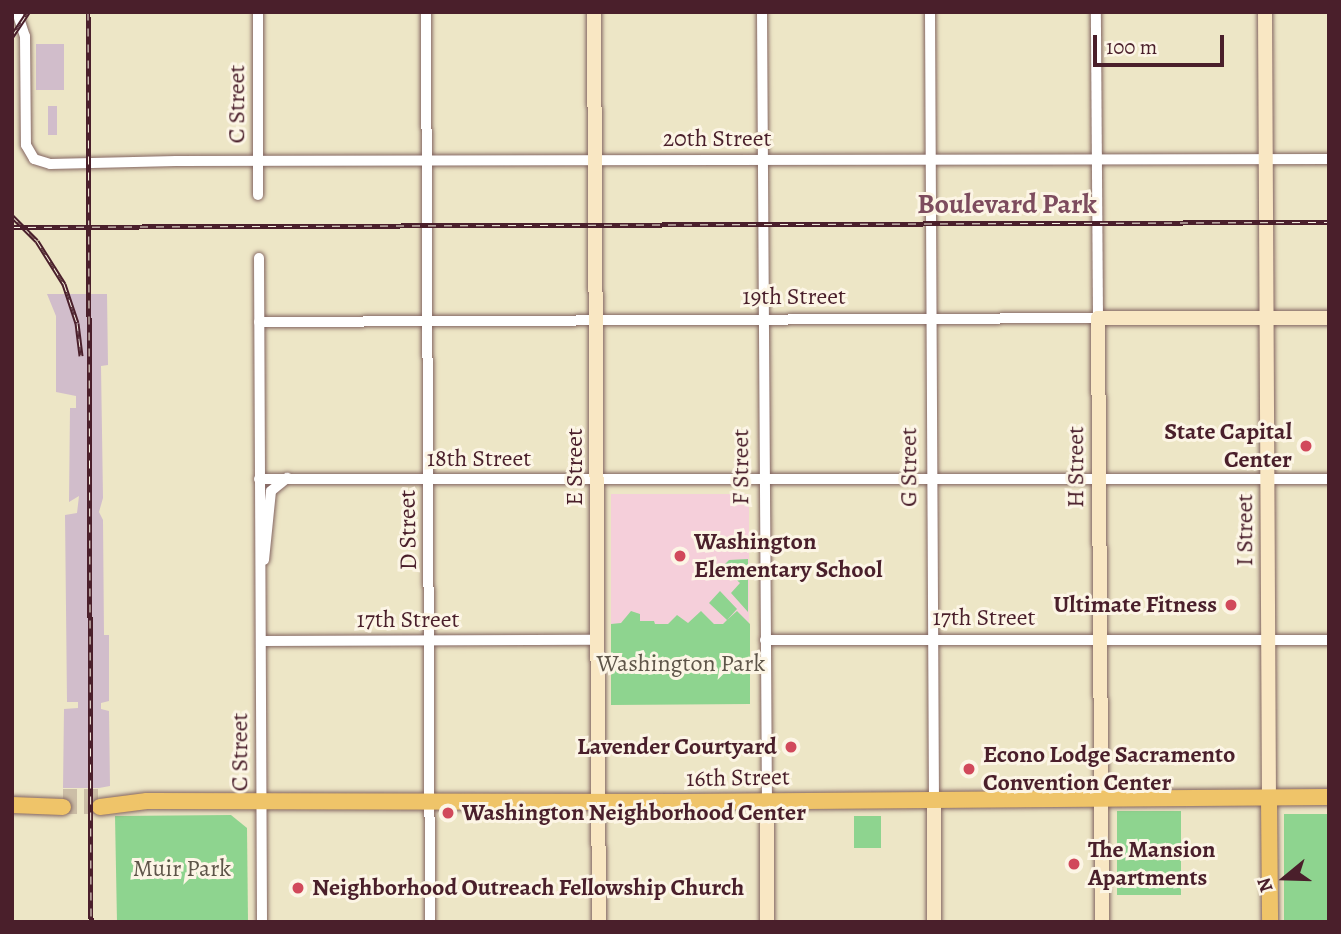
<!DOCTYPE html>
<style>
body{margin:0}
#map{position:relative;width:1341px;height:934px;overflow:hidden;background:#ede6c6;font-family:Alegreya,serif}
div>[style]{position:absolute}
.built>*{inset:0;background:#f5cfda;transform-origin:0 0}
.industrial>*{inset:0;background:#d1bdcb;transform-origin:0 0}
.green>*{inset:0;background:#8ed48f;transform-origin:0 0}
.secondary-tunnel>*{height:14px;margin-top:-7px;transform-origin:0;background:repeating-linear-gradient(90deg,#ccbea7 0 14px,transparent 0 21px)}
.roads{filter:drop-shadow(0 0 2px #836561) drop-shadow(0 0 2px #836561)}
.street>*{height:10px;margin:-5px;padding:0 5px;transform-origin:5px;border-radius:5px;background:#fff}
.secondary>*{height:14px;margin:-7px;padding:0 7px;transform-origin:7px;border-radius:7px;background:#f9e7c3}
.primary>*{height:16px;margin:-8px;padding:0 8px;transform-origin:8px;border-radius:8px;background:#efc469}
.rail>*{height:5px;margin-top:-2.5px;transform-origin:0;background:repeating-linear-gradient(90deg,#fcf5e5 0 8px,#4a1f2b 0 16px);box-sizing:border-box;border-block:2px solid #4a1f2b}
.dots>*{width:19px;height:19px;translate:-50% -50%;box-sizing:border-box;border:4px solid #fcf5e5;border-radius:50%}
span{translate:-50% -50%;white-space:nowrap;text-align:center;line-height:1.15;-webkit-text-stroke:6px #fcf5e5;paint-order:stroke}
.street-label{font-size:24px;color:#4a1f2b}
.poi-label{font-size:24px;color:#4a1f2b;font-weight:700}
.right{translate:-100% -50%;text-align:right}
.left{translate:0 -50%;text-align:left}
.park-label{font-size:24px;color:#5e5549}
.quarter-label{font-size:28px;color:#7d4c5e;font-weight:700}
.frame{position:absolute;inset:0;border:14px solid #4a1f2b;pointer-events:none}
.north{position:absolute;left:1250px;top:843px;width:70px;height:70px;-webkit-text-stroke:5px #fcf5e5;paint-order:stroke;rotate:251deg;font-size:19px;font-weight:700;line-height:28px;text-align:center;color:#4a1f2b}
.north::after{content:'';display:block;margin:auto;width:24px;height:32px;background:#4a1f2b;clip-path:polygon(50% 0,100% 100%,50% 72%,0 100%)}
.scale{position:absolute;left:1093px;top:35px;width:131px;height:32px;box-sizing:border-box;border:4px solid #4a1f2b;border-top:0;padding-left:9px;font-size:21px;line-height:24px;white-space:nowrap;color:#4a1f2b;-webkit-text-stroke:5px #fcf5e5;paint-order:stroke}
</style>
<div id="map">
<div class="built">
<div style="left:749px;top:494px;width:130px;height:138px;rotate:90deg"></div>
</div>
<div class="industrial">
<div style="left:64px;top:44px;width:46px;height:28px;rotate:90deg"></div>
<div style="left:48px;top:106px;width:9px;height:29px"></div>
<div style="clip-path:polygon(47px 294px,107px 294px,108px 365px,101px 366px,103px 498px,99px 512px,103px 520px,104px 635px,109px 635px,109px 701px,101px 703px,101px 709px,109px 711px,110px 786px,99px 788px,63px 788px,64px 709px,78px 708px,78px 702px,67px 702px,65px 515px,77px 513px,79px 496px,69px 502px,70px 408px,76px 408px,76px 396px,56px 392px,56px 316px)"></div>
</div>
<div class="green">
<div style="clip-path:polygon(748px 559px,748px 612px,731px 593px,740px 583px,722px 567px,729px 560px)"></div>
<div style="clip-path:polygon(720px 591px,737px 609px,727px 620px,737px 611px,750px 624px,750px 704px,611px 705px,611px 624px,621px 623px,631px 611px,640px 614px,640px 621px,654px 621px,655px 624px,668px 624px,677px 615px,688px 623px,701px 611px,714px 624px,723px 624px,727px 620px,709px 603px)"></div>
<div style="left:1181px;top:811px;width:84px;height:64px;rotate:90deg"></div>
<div style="left:1329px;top:814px;width:108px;height:45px;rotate:90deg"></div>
<div style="clip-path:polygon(231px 815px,247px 828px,248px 922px,117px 922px,115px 816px)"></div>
<div style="left:854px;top:816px;width:27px;height:32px"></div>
</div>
<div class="secondary-tunnel">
<div style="left:63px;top:796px;width:37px"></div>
<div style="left:63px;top:807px;width:37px"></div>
</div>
<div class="roads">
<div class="street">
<div style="left:17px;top:12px;width:25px;rotate:72deg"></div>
<div style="left:25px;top:36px;width:109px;rotate:89.5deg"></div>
<div style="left:26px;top:145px;width:16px;rotate:60deg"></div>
<div style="left:34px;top:159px;width:17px;rotate:17deg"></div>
<div style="left:50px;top:164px;width:126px;rotate:-1.4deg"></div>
<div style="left:176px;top:161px;width:1153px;rotate:-0.1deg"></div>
<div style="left:258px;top:12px;width:183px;rotate:90deg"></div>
<div style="left:426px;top:12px;width:910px;rotate:89.75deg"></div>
<div style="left:762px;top:12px;width:788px;rotate:89.64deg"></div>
<div style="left:930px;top:12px;width:787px;rotate:89.71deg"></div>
<div style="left:259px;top:258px;width:664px;rotate:89.74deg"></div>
<div style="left:259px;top:322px;width:839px;rotate:-0.27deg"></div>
<div style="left:1098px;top:318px;width:306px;rotate:-90.4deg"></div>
<div style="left:259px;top:479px;width:1070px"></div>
<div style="left:264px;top:560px;width:69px;rotate:-84.2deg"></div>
<div style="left:271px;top:491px;width:21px;rotate:-39deg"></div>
<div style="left:765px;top:640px;width:564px"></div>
<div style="left:261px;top:641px;width:337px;rotate:-0.2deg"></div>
</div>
<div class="secondary">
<div style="left:594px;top:12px;width:910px;rotate:89.69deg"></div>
<div style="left:1265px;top:12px;width:786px;rotate:89.71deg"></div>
<div style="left:934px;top:799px;width:123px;rotate:90deg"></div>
<div style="left:767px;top:800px;width:122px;rotate:90deg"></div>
<div style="left:1102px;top:922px;width:604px;rotate:-90.38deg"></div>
<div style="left:1098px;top:318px;width:231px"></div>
</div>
<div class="primary">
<div style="left:1269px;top:798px;width:124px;rotate:89.5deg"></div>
<div style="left:12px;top:805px;width:51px;rotate:2.2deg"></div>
<div style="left:100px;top:807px;width:47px;rotate:-7.3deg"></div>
<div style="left:147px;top:801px;width:534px;rotate:0.11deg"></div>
<div style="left:681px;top:802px;width:648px;rotate:-0.44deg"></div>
</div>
</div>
<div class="rail">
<div style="left:88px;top:12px;width:910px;rotate:89.81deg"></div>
<div style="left:12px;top:36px;width:29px;rotate:-56deg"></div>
<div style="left:12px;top:216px;width:35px;rotate:45deg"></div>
<div style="left:37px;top:241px;width:51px;rotate:57.9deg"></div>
<div style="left:64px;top:284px;width:41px;rotate:71.6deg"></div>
<div style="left:77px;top:323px;width:33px;rotate:83deg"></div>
<div style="left:12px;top:227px;width:1317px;rotate:-0.22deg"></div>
</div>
<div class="dots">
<div style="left:1306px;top:446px;background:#d1495b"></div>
<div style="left:680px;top:556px;background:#d1495b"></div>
<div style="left:1231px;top:605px;background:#d1495b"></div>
<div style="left:791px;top:747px;background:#d1495b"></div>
<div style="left:969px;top:769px;background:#d1495b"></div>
<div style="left:448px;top:813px;background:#d1495b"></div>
<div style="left:1074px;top:864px;background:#d1495b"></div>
<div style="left:298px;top:888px;background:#d1495b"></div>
</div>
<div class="street-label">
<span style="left:237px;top:104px;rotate:-90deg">C Street</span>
<span style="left:717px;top:139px">20th Street</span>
<span style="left:794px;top:297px">19th Street</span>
<span style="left:479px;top:459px">18th Street</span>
<span style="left:575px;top:467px;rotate:-90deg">E Street</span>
<span style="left:741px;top:467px;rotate:-90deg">F Street</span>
<span style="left:909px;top:467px;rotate:-90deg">G Street</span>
<span style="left:1076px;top:467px;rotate:-90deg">H Street</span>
<span style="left:408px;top:530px;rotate:-91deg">D Street</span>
<span style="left:1245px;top:530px;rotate:-90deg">I Street</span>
<span style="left:984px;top:618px">17th Street</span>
<span style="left:408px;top:620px">17th Street</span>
<span style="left:240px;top:752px;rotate:-90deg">C Street</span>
<span style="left:738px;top:778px;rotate:-1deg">16th Street</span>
</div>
<div class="poi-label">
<span class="right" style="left:1292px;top:446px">State Capital<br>Center</span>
<span class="left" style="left:694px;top:556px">Washington<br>Elementary School</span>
<span class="right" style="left:1217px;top:605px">Ultimate Fitness</span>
<span class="right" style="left:777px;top:747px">Lavender Courtyard</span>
<span class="left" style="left:983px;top:769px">Econo Lodge Sacramento<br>Convention Center</span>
<span class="left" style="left:462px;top:813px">Washington Neighborhood Center</span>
<span class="left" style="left:1088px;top:864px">The Mansion<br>Apartments</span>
<span class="left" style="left:312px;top:888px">Neighborhood Outreach Fellowship Church</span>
</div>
<div class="park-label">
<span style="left:681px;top:664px">Washington Park</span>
<span style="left:182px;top:869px">Muir Park</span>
</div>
<div class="quarter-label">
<span style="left:1007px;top:204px">Boulevard Park</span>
</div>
<div class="frame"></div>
<div class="north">N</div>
<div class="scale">100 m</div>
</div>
